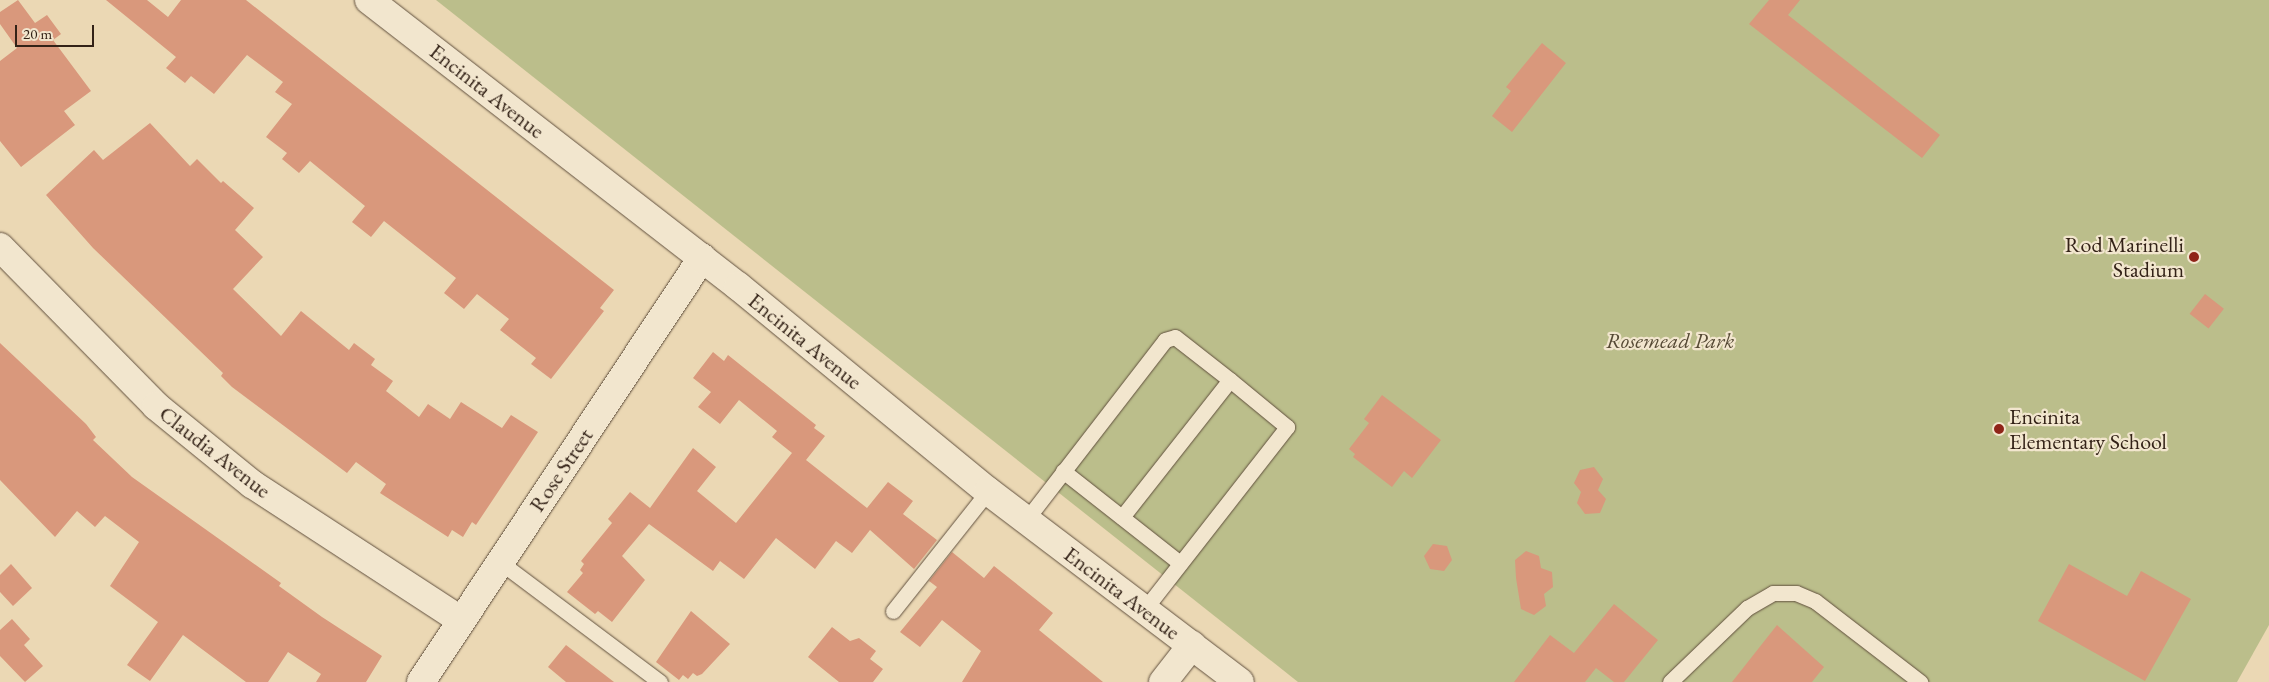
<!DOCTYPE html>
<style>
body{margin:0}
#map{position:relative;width:2269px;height:682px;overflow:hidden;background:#ebd8b4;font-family:"EB Garamond",serif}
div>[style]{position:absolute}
.green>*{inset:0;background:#bbbe8b}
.building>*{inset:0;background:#d9987c;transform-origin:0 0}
.roads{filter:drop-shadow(0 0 1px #61503e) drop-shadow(0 0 1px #61503e)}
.service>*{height:15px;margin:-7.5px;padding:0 7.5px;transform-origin:7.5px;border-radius:7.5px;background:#f2e6ce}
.minor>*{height:28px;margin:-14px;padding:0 14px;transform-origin:14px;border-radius:14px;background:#f2e6ce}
.tertiary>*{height:28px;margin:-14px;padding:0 14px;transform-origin:14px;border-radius:14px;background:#f2e6ce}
.dots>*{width:14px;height:14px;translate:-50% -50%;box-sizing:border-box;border:2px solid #f2e6ce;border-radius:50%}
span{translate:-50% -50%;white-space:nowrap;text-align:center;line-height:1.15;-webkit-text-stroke:4.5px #f2e6ce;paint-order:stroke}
.street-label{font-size:22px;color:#332217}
.poi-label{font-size:22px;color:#332217}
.right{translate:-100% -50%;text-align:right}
.left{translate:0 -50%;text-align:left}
.park-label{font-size:22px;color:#554934;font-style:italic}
.scale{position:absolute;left:15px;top:25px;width:79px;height:22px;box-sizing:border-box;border:2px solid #332217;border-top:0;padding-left:6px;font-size:15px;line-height:18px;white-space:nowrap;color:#332217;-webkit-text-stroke:4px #f2e6ce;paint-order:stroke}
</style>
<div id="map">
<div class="green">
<div style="clip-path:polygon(436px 0,2269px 0,2269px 625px,2237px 682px,1298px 682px)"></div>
</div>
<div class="building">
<div style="clip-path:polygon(18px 0,35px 23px,47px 15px,61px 34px,53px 40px,91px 91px,64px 111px,75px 125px,21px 167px,0 141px,0 61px,17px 48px,0 24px,0 12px)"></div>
<div style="clip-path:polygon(106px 0,147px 0,168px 17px,181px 0,246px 0,614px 290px,600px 308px,604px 311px,551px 379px,531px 364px,536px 358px,500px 330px,509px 319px,477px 294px,464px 309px,444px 293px,456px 278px,384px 221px,371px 237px,352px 222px,365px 206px,310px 161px,299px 173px,282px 159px,287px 153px,266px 137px,292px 104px,275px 92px,283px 82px,247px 55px,214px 94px,191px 76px,185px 83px,166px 68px,176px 57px)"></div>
<div style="clip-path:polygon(1769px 0,1800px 0,1788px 15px,1940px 135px,1922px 158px,1749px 24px)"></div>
<div style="clip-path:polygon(1542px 43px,1566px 63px,1512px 132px,1492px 116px,1511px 91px,1506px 87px)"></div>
<div style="clip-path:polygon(150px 123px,190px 166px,197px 159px,221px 183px,223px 181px,254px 208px,235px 230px,263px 257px,233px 289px,281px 336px,301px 311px,349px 350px,354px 343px,375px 359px,371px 365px,393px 381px,386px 391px,419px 417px,428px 404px,450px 419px,461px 402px,502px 428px,511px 415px,538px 432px,476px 525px,472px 522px,463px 537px,452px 530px,448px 537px,380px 493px,386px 484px,356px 462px,347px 473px,232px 387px,221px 376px,223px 373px,93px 248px,46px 195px,94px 150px,103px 160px)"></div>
<div style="left:2205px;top:294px;width:24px;height:25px;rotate:38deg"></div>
<div style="clip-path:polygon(0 343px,86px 424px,96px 437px,93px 440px,132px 477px,281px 583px,279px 586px,322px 617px,382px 656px,366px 682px,316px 682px,321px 674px,288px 652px,268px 682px,246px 682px,183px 635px,150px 681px,127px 665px,158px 622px,110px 586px,139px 542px,105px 516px,95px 527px,77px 511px,55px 537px,0 480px)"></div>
<div style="clip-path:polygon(713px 352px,724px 361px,728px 355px,816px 425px,814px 428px,825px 436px,806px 460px,867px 508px,888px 482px,913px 501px,903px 514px,937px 540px,914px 569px,870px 530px,852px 553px,836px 541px,815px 569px,776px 538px,744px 579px,720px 561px,713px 571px,649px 524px,622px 556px,645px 580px,612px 622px,598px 611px,595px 614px,567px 592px,583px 573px,580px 570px,584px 564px,581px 561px,612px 523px,608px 519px,630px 492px,650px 508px,693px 448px,716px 467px,697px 491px,736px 523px,792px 453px,772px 437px,777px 431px,739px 400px,720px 424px,698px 407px,711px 392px,693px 378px)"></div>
<div style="clip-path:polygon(1382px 395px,1441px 440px,1412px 478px,1404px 471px,1392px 487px,1353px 457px,1355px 454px,1349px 449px,1369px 423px,1364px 419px)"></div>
<div style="clip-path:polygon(1594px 467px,1603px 479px,1598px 490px,1606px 499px,1600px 513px,1585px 514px,1577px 503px,1581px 492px,1574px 483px,1580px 470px)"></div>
<div style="clip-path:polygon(1433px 544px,1447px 546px,1452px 560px,1444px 571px,1430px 569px,1424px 556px)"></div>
<div style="clip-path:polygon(1526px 551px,1539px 556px,1541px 568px,1552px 572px,1553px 587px,1544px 594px,1546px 606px,1534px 615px,1521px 609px,1516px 578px,1515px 560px)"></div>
<div style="clip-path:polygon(952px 552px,984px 578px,994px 566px,1053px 613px,1039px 630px,1103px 682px,962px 682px,981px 651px,942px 620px,920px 647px,900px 632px,937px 587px,929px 581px)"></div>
<div style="clip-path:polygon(11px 564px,32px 588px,13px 606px,0 592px,0 575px)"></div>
<div style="clip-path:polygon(2069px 564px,2127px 596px,2141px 571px,2191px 599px,2145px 681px,2038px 621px)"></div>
<div style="clip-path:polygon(1614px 604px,1658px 640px,1624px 682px,1614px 682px,1596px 668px,1585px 682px,1514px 682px,1550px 635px,1574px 653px)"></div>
<div style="clip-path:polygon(691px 611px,730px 644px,702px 674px,697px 676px,693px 673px,688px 679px,683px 675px,679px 680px,656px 662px)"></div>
<div style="clip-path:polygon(12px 619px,30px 639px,24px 645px,43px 666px,25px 682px,0 656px,0 630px)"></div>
<div style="clip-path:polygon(1777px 625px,1824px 667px,1812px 682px,1732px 682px)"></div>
<div style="clip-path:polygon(832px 627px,850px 641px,859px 638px,876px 651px,870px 659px,883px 669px,873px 682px,839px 682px,808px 657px)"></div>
<div style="clip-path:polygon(566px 645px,614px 682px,566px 682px,548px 667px)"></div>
</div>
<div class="roads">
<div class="service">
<div style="left:1063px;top:471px;width:149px;rotate:38.2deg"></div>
<div style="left:1122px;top:517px;width:174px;rotate:-51.8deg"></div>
<div style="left:1026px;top:520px;width:227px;rotate:-52.3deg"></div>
<div style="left:1165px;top:340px;width:10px;rotate:-17deg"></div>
<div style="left:1175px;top:337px;width:70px;rotate:38deg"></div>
<div style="left:1230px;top:380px;width:74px;rotate:39.5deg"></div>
<div style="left:1287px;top:427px;width:234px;rotate:128deg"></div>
<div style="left:500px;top:562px;width:200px;rotate:36.9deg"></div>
<div style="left:893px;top:611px;width:153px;rotate:-51.6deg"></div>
<div style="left:1670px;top:682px;width:107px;rotate:-43.9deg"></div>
<div style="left:1747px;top:608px;width:30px;rotate:-30deg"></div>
<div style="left:1773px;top:593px;width:23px"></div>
<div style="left:1796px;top:593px;width:21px;rotate:23deg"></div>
<div style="left:1815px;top:601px;width:133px;rotate:37.6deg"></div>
</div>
<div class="minor">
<div style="left:0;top:247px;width:223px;rotate:45.5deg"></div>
<div style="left:156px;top:406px;width:124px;rotate:39.1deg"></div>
<div style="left:252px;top:484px;width:249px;rotate:33.1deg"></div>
<div style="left:421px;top:682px;width:509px;rotate:-56.47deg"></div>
<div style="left:1163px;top:682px;width:47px;rotate:-51.9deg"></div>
</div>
<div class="tertiary">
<div style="left:369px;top:0;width:467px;rotate:37.8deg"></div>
<div style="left:738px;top:286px;width:323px;rotate:39.4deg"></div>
<div style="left:988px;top:491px;width:316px;rotate:37.2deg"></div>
</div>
</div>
<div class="dots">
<div style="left:2194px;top:257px;background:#8f2418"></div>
<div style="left:1999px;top:429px;background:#8f2418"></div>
</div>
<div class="street-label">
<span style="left:487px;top:91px;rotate:38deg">Encinita Avenue</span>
<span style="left:805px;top:341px;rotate:39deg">Encinita Avenue</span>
<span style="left:215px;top:452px;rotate:38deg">Claudia Avenue</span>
<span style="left:561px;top:470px;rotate:-56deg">Rose Street</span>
<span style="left:1122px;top:593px;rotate:37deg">Encinita Avenue</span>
</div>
<div class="poi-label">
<span class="right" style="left:2184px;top:257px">Rod Marinelli<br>Stadium</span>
<span class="left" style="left:2009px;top:429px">Encinita<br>Elementary School</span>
</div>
<div class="park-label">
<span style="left:1670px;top:341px">Rosemead Park</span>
</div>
<div class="scale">20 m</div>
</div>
